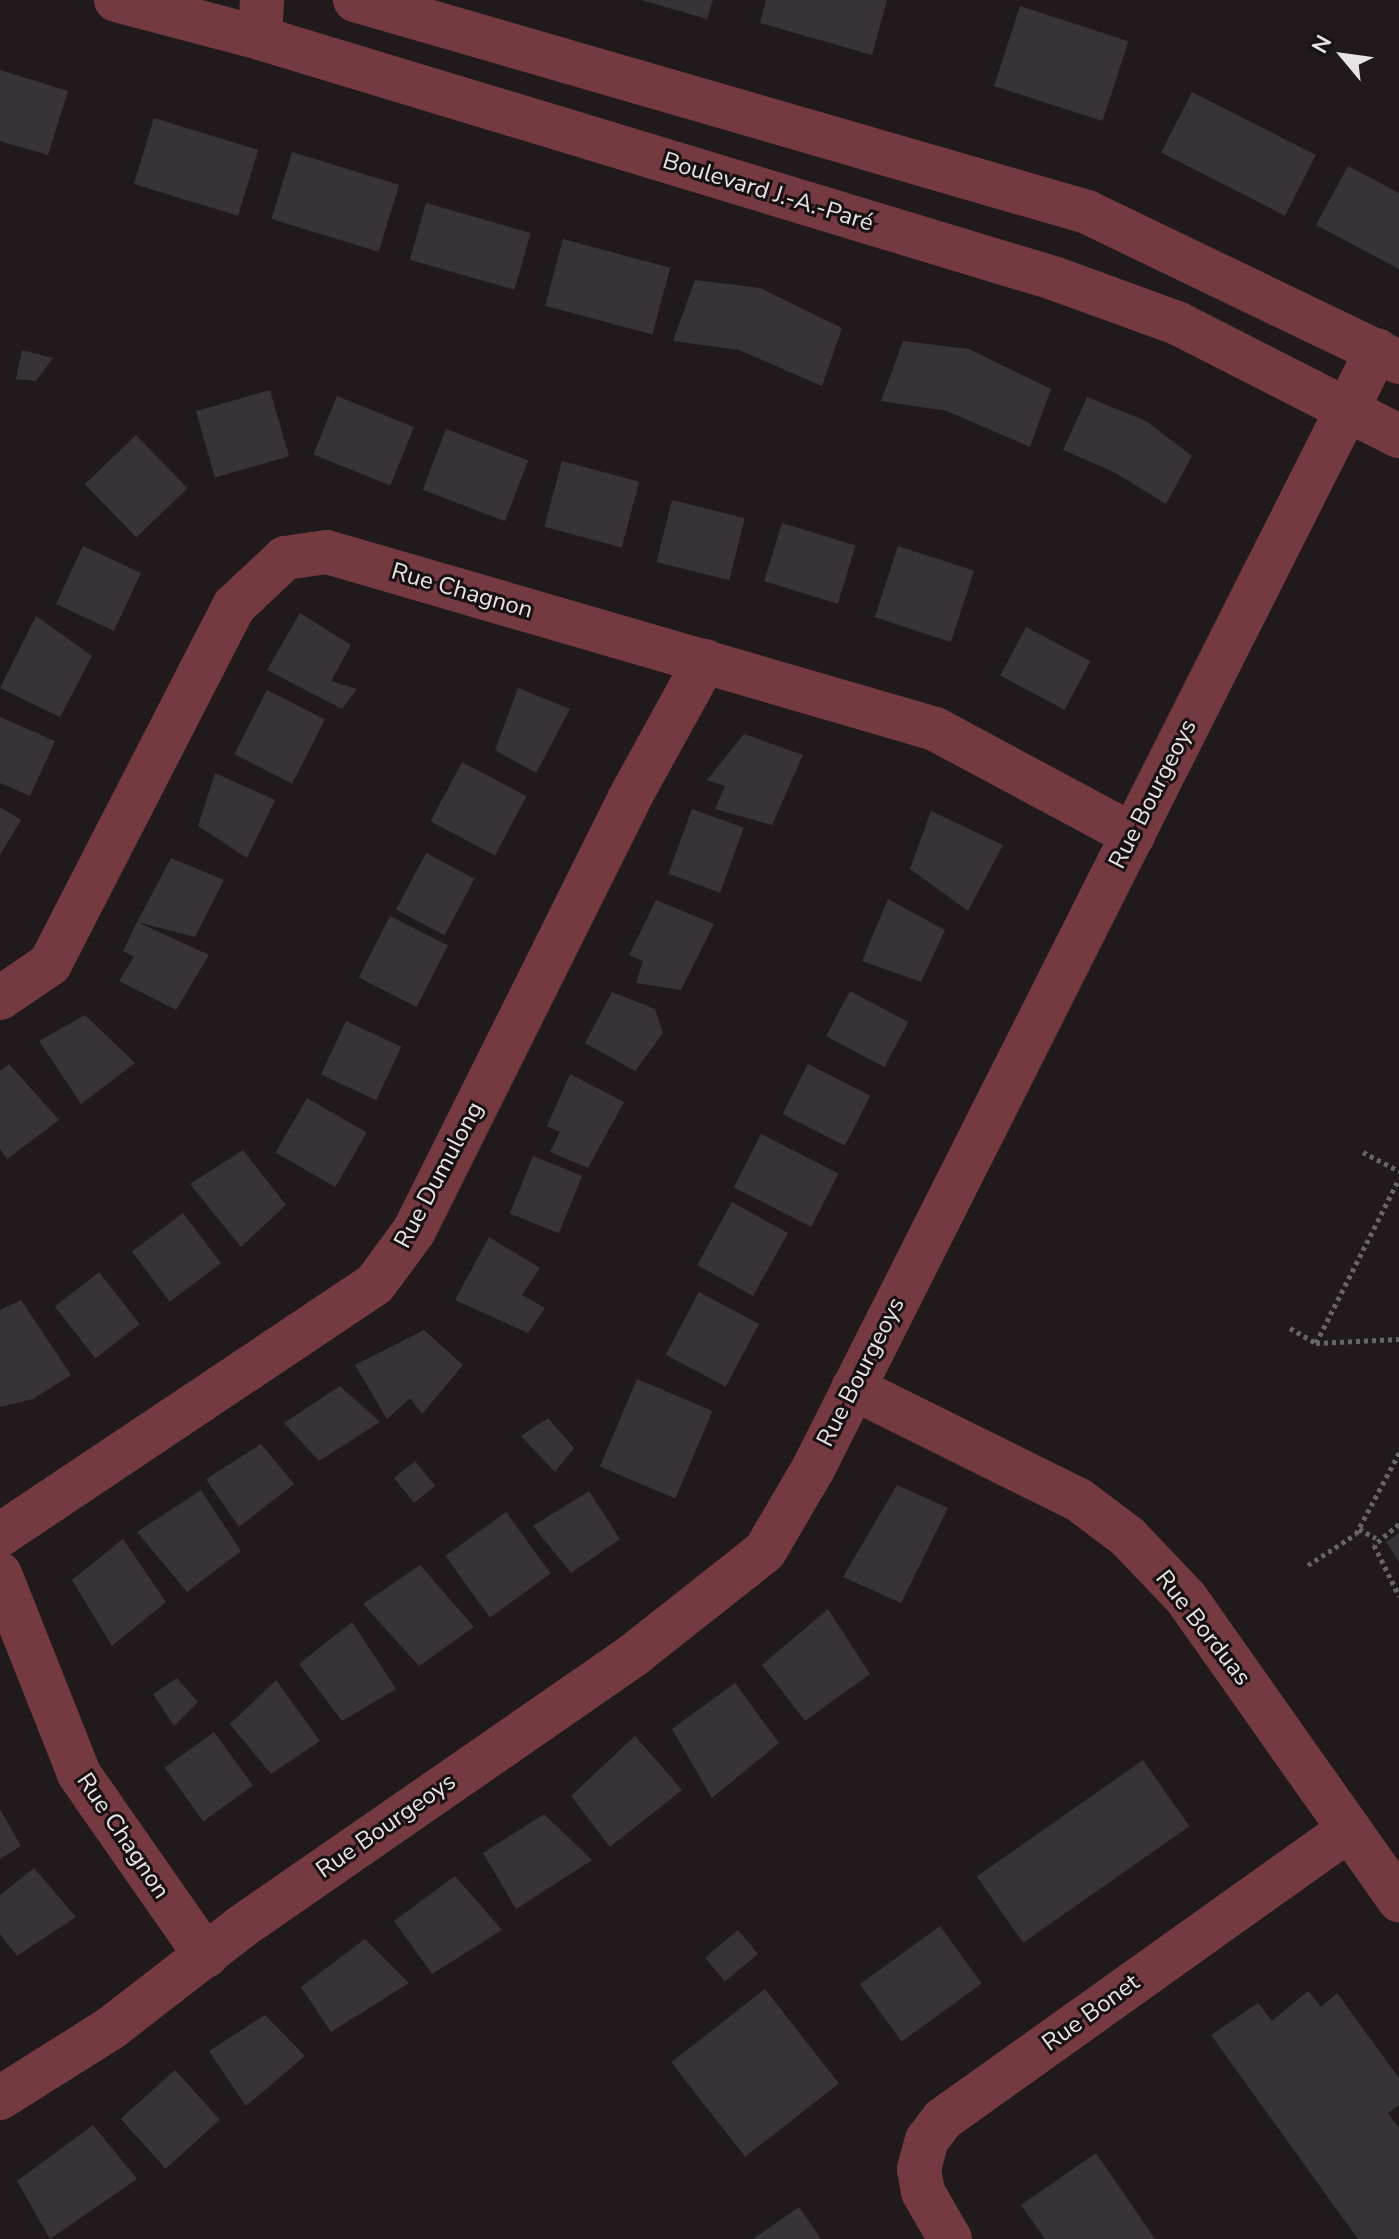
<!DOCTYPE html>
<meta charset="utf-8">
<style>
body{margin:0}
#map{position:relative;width:1399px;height:2239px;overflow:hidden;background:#201a1c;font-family:"Nunito Sans",sans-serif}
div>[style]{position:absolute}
.building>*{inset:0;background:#383338;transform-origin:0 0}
.path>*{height:5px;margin-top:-2.5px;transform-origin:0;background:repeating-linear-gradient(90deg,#686364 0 4px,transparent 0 8px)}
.minor>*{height:44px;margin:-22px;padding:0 22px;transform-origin:22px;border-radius:22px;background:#743a40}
span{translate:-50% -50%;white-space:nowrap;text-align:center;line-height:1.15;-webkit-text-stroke:6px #171113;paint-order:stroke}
.street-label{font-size:24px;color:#e8e4e5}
.north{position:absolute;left:1303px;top:16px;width:80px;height:80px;-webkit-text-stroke:6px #171113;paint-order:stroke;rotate:299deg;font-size:22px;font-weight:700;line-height:32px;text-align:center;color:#e8e4e5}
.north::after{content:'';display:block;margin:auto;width:28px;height:36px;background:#e8e4e5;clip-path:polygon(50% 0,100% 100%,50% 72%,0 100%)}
</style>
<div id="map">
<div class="building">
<div style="clip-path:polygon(641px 0,713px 0,707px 19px)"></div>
<div style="clip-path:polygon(766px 0,887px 0,872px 55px,760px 23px)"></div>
<div style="left:1020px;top:6px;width:114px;height:84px;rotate:18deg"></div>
<div style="clip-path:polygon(0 70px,68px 91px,48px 155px,0 141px)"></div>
<div style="left:1192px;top:92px;width:139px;height:68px;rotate:27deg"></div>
<div style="left:154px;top:118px;width:109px;height:69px;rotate:17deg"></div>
<div style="left:292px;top:152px;width:112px;height:70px;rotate:17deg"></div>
<div style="clip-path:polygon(1348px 166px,1399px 193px,1399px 269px,1316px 225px)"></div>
<div style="left:426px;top:203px;width:109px;height:59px;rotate:16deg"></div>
<div style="left:563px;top:239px;width:111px;height:69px;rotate:15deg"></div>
<div style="clip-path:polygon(695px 280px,760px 288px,842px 328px,822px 386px,739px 350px,673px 341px)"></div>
<div style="clip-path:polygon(903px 341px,969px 349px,1051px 389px,1030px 447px,947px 411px,881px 401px)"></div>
<div style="clip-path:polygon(22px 350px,53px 358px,36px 381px,16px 379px)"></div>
<div style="left:270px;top:390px;width:69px;height:77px;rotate:74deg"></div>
<div style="left:337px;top:396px;width:83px;height:63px;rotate:22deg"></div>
<div style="clip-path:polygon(1087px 397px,1146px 421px,1192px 456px,1166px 504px,1114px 472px,1063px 450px)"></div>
<div style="left:446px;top:429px;width:88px;height:65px;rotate:21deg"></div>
<div style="left:136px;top:435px;width:74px;height:71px;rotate:46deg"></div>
<div style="left:562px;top:461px;width:80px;height:68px;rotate:15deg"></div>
<div style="left:672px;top:500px;width:75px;height:64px;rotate:14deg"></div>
<div style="left:782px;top:523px;width:77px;height:61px;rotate:17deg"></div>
<div style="left:83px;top:546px;width:64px;height:64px;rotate:25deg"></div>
<div style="left:898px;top:546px;width:80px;height:75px;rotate:18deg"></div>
<div style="clip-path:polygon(300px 613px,351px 645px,331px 681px,357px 689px,342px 709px,267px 670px)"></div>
<div style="clip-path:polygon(36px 616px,92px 656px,60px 717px,0 688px)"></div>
<div style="left:1026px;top:627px;width:73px;height:55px;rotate:28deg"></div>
<div style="clip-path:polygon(518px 688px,570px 709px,536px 773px,495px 750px)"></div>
<div style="left:267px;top:690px;width:65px;height:72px;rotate:27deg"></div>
<div style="clip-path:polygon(0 717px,55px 741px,30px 796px,0 783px)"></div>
<div style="clip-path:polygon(744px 734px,803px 755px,772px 825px,715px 809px,725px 786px,707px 780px)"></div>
<div style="left:462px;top:762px;width:73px;height:67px;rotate:28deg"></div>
<div style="clip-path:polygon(215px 773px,275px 800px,247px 858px,198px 826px)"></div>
<div style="clip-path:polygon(0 807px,21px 820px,0 855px)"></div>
<div style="left:692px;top:809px;width:55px;height:69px;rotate:20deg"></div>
<div style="clip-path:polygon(931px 811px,1003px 845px,968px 911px,910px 869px)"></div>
<div style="left:426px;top:853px;width:55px;height:64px;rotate:28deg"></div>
<div style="clip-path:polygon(171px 858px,224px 880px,195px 937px,137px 922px,209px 955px,176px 1010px,119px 981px,134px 957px,123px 951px,137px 922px)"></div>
<div style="clip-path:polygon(888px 899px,945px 930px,921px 982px,862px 961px)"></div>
<div style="clip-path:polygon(656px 900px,714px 924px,681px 990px,636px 983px,643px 961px,629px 955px)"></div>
<div style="left:390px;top:916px;width:65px;height:69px;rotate:27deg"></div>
<div style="left:850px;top:991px;width:66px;height:51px;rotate:28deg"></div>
<div style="clip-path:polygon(612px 992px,655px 1009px,663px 1033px,635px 1071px,585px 1043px)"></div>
<div style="clip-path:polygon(85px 1015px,135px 1063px,81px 1104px,39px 1041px)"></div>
<div style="left:346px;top:1021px;width:61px;height:59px;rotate:25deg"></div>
<div style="clip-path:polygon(9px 1064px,59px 1120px,7px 1159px,0 1149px,0 1071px)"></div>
<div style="left:808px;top:1064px;width:70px;height:56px;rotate:27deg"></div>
<div style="clip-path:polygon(570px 1074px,624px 1102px,588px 1168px,550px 1152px,560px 1132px,547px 1126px)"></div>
<div style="left:307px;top:1098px;width:69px;height:63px;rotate:30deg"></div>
<div style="left:761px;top:1134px;width:87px;height:60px;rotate:27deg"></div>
<div style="clip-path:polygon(243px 1150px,286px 1205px,241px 1247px,190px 1184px)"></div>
<div style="left:533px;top:1156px;width:53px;height:62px;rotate:22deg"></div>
<div style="left:732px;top:1202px;width:64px;height:72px;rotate:29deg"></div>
<div style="left:183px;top:1213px;width:63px;height:64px;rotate:53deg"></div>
<div style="clip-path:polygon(489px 1237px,540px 1268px,522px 1295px,545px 1308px,528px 1333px,455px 1300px)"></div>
<div style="left:99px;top:1272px;width:66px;height:56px;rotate:52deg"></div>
<div style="left:699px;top:1292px;width:68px;height:71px;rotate:28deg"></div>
<div style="clip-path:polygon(21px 1300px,71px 1375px,33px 1399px,0 1407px,0 1310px)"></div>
<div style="clip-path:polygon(424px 1330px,463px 1365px,422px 1414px,410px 1398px,387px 1419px,355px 1365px)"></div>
<div style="left:637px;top:1379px;width:82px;height:95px;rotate:23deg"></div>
<div style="clip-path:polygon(340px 1386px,380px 1422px,319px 1461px,284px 1423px)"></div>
<div style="clip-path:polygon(548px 1418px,574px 1448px,555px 1472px,521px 1436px)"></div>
<div style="clip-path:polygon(261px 1444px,294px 1484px,239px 1527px,206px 1479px)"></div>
<div style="left:415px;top:1461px;width:32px;height:27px;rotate:51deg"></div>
<div style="clip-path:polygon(897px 1485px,948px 1508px,901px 1603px,843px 1577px)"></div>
<div style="clip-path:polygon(201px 1490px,241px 1551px,187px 1592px,137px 1532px)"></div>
<div style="clip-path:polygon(589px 1491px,620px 1539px,571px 1573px,533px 1526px)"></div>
<div style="left:506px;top:1512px;width:76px;height:75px;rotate:54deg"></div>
<div style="clip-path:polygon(1399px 1533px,1399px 1562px,1386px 1542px)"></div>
<div style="clip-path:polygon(123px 1539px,166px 1602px,112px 1646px,72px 1580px)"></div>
<div style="clip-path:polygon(420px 1565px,474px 1627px,419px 1666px,363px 1604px)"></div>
<div style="clip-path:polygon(828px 1609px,870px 1674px,805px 1721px,762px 1665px)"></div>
<div style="clip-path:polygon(352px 1622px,396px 1689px,342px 1721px,299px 1664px)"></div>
<div style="clip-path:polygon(177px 1678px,198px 1702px,174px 1726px,153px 1694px)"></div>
<div style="clip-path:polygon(276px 1680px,320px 1741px,271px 1774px,230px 1724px)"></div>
<div style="clip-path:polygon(735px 1683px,779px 1743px,712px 1798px,672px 1729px)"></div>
<div style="left:214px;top:1732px;width:66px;height:61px;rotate:54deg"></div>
<div style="clip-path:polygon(635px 1736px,682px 1790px,610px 1847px,571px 1796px)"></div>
<div style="left:1143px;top:1760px;width:81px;height:203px;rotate:55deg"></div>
<div style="clip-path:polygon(0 1809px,21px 1846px,0 1859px)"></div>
<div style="clip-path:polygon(544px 1814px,592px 1860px,516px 1909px,483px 1853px)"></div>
<div style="clip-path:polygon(34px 1868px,76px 1917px,17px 1956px,0 1934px,0 1895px)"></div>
<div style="clip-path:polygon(455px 1876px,502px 1930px,432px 1974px,394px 1921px)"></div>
<div style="left:940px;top:1926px;width:71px;height:99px;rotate:54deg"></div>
<div style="left:738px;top:1930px;width:31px;height:43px;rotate:50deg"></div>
<div style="clip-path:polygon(365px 1939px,409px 1983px,331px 2032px,301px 1987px)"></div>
<div style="left:765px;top:1989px;width:120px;height:119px;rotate:52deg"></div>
<div style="clip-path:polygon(1308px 1991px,1321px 2007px,1337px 1993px,1399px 2078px,1399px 2105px,1388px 2113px,1399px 2128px,1399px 2239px,1358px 2239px,1211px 2035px,1258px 2003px,1272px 2021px)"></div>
<div style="clip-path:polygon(265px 2015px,305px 2056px,246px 2106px,209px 2051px)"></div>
<div style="left:175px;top:2070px;width:67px;height:73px;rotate:48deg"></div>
<div style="clip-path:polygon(93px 2125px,137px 2179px,50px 2239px,17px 2181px)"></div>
<div style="clip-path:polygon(1096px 2153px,1155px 2239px,1045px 2239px,1021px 2205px)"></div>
<div style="clip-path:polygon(799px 2207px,821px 2239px,753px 2239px)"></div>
</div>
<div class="path">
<div style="left:1363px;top:1152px;width:41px;rotate:27.8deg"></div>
<div style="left:1290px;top:1328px;width:30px;rotate:30deg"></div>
<div style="left:1316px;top:1343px;width:83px;rotate:-2.8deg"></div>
<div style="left:1316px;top:1343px;width:184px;rotate:-63.2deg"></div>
<div style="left:1399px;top:1524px;width:33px;rotate:140deg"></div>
<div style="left:1374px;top:1545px;width:57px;rotate:63.9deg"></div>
<div style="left:1359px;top:1529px;width:19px;rotate:28deg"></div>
<div style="left:1308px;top:1565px;width:57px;rotate:-32.9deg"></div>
<div style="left:1356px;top:1534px;width:92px;rotate:-62deg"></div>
</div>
<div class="minor">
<div style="left:116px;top:0;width:149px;rotate:14.8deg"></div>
<div style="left:260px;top:38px;width:832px;rotate:16.84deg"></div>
<div style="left:1056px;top:279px;width:129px;rotate:20deg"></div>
<div style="left:1177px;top:323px;width:249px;rotate:27deg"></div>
<div style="left:355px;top:0;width:762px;rotate:16.15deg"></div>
<div style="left:1087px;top:212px;width:346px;rotate:25.7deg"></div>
<div style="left:260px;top:38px;width:38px;rotate:-87deg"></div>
<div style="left:0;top:998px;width:60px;rotate:-34.2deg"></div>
<div style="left:50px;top:964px;width:403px;rotate:-62.8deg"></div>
<div style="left:234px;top:606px;width:70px;rotate:-43.3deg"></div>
<div style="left:285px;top:558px;width:42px;rotate:-8.1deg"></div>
<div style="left:327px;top:552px;width:633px;rotate:16.23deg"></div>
<div style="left:935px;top:729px;width:225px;rotate:28.2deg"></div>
<div style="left:853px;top:1388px;width:252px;rotate:26.4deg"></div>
<div style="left:1079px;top:1500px;width:61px;rotate:37.1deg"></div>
<div style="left:1128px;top:1537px;width:84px;rotate:46.4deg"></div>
<div style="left:1186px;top:1598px;width:370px;rotate:54.8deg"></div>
<div style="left:0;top:1535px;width:451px;rotate:-33.8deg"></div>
<div style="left:375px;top:1284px;width:66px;rotate:-53.7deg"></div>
<div style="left:414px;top:1231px;width:480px;rotate:-63.5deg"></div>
<div style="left:628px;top:801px;width:160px;rotate:-61.2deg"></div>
<div style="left:0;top:1574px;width:215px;rotate:68.4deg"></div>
<div style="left:79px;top:1774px;width:222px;rotate:55.1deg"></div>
<div style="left:0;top:2098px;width:131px;rotate:-32.2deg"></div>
<div style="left:111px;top:2028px;width:165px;rotate:-37.8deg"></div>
<div style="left:241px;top:1927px;width:481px;rotate:-34.7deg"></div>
<div style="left:636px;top:1653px;width:164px;rotate:-38.3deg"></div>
<div style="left:765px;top:1551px;width:95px;rotate:-59.7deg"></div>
<div style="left:813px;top:1469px;width:1253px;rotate:-63.25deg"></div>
<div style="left:950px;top:2239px;width:54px;rotate:-119.9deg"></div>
<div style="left:923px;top:2192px;width:23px;rotate:-100deg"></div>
<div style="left:919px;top:2169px;width:30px;rotate:-75deg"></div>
<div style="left:927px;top:2140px;width:26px;rotate:-53deg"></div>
<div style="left:943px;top:2119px;width:499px;rotate:-35.5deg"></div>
</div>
<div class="street-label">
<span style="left:768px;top:192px;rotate:17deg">Boulevard J.-A.-Paré</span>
<span style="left:462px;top:591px;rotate:16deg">Rue Chagnon</span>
<span style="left:1153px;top:794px;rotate:-63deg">Rue Bourgeoys</span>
<span style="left:439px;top:1175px;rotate:-62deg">Rue Dumulong</span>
<span style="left:861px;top:1372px;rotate:-63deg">Rue Bourgeoys</span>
<span style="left:1203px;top:1628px;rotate:52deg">Rue Borduas</span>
<span style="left:386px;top:1826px;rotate:-35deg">Rue Bourgeoys</span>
<span style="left:123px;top:1836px;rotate:56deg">Rue Chagnon</span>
<span style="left:1091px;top:2013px;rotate:-36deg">Rue Bonet</span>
</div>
<div class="north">N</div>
</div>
